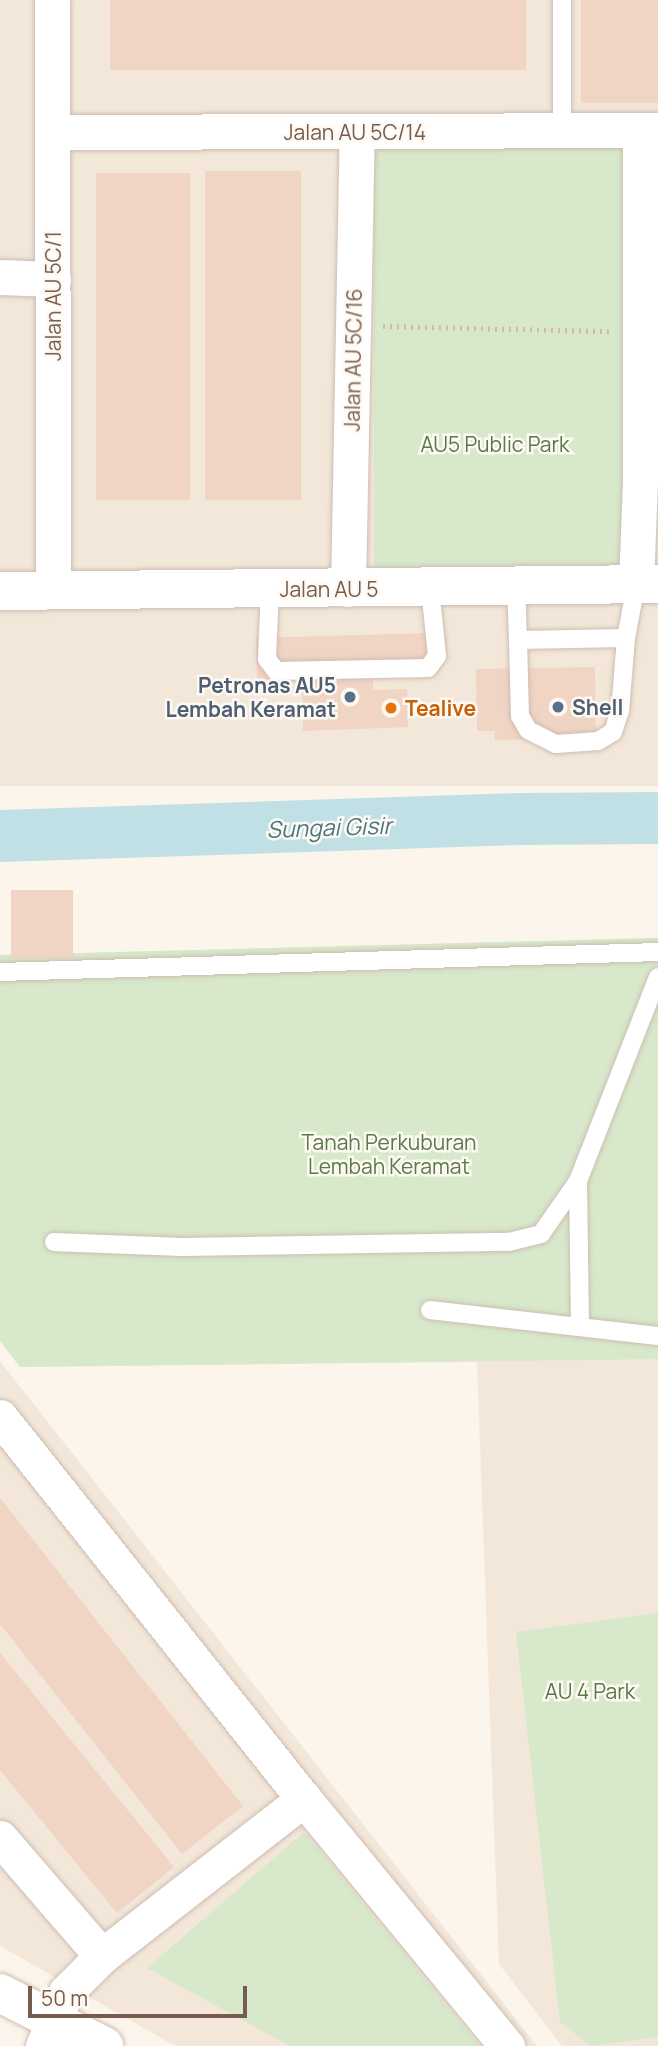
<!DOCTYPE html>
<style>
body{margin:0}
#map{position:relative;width:658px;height:2046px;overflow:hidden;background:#fcf5eb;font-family:Manrope,sans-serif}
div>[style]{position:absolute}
.residential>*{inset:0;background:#f3e7da;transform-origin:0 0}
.green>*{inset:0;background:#d7e9ca;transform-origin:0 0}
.river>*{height:52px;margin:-26px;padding:0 26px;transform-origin:26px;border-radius:26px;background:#c0e0e5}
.building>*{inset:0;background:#f0d4c4;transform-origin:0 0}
.path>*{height:4.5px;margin-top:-2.25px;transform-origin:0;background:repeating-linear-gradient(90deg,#d5b8a7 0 2px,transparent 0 7px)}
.roads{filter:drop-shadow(0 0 2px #cebdb1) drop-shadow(0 0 2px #cebdb1)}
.lane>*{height:18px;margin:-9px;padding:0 9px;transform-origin:9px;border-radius:9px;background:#fff}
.street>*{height:35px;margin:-17.5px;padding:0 17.5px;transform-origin:17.5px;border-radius:17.5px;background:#fff}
.secondary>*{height:38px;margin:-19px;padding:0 19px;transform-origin:19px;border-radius:19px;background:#fff}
.dots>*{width:19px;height:19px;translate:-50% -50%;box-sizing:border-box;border:4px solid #fef9f2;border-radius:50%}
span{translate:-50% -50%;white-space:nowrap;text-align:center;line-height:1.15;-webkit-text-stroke:5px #fef9f2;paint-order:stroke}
.street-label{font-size:21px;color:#765c4f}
.park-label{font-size:21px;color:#577a47}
.service-label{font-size:21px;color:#4e5e75;font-weight:700}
.right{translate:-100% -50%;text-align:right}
.left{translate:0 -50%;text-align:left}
.food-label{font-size:21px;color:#c56008;font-weight:700}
.water-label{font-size:23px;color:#467880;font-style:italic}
.scale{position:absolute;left:28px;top:1986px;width:219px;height:32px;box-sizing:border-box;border:4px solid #765c4f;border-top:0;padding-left:9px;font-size:21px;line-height:24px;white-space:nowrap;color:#765c4f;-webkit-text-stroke:5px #fef9f2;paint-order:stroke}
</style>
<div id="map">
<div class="residential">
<div style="left:0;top:0;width:658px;height:786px"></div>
<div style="clip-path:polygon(658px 938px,658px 2046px,562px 2046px,499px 1964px,477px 1362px,20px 1367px,0 1341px,0 955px)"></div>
<div style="clip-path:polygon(0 1361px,537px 2046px,175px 2046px,0 1946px)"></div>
</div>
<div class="green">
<div style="left:374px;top:141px;width:258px;height:439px"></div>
<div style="clip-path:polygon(658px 938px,658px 1359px,20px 1367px,0 1341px,0 955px)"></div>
<div style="clip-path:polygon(658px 1613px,658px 2037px,591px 2046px,560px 2022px,516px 1632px)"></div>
<div style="clip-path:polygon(304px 1832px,480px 2046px,290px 2046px,147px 1968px)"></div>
</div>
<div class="river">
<div style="left:0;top:836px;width:520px;rotate:-1.87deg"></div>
<div style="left:520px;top:819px;width:138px;rotate:-0.4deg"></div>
</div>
<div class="building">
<div style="left:110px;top:0;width:416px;height:70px"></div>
<div style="left:581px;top:0;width:77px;height:103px"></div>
<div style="left:205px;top:171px;width:96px;height:329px"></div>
<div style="left:96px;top:173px;width:94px;height:327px"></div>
<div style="clip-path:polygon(430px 633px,432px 675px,373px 676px,373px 690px,407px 689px,408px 727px,303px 731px,302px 679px,257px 680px,256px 638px)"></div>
<div style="clip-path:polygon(595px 667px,596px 739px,495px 740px,495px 731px,477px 731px,476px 669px)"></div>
<div style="left:11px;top:890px;width:62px;height:68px"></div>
<div style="clip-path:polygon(0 1498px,243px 1806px,182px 1854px,0 1624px)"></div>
<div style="clip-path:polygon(0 1653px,174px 1867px,117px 1913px,0 1770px)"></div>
</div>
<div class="path">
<div style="left:383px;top:326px;width:226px;rotate:1.3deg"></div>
</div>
<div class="roads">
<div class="lane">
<div style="left:562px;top:0;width:131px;rotate:90deg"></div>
<div style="left:516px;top:587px;width:53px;rotate:87.8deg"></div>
<div style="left:518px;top:640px;width:108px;rotate:-1.1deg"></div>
<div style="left:626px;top:638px;width:54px;rotate:-79.3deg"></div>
<div style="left:270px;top:589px;width:70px;rotate:92.5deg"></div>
<div style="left:267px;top:659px;width:15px;rotate:53deg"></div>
<div style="left:276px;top:671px;width:152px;rotate:-1.1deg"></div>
<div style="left:428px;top:668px;width:15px;rotate:-53deg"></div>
<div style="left:437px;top:656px;width:68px;rotate:-95.9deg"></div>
<div style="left:518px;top:640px;width:76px;rotate:88.5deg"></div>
<div style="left:520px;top:716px;width:16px;rotate:60deg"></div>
<div style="left:528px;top:730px;width:31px;rotate:27deg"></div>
<div style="left:556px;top:744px;width:42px;rotate:-4.1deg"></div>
<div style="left:598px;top:741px;width:17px;rotate:-31deg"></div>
<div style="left:613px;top:732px;width:22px;rotate:-72deg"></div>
<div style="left:620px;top:711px;width:73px;rotate:-85.3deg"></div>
<div style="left:0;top:972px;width:658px;rotate:-1.74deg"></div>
<div style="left:578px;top:1181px;width:146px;rotate:89.2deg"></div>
<div style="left:54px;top:1242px;width:128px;rotate:2.2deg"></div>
<div style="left:182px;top:1247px;width:327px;rotate:-0.9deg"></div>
<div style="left:509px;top:1242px;width:33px;rotate:-14deg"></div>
<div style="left:541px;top:1234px;width:65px;rotate:-55.1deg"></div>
<div style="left:578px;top:1181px;width:219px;rotate:-68.6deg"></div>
<div style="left:430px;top:1310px;width:229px;rotate:6.5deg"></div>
</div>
<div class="street">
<div style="left:52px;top:0;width:591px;rotate:89.9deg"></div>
<div style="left:53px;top:132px;width:605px;rotate:-0.19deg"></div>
<div style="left:0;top:277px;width:53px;rotate:2.2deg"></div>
<div style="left:636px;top:585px;width:102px;rotate:-87.8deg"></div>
<div style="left:640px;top:483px;width:353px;rotate:-90deg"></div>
<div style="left:348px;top:589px;width:457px;rotate:-88.9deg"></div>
<div style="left:0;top:1417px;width:488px;rotate:51.5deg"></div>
<div style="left:304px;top:1799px;width:320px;rotate:50.6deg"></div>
<div style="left:0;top:1838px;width:156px;rotate:49.2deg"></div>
<div style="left:43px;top:2046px;width:59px;rotate:-66.9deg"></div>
<div style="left:66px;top:1992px;width:51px;rotate:-45deg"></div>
<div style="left:102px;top:1956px;width:256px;rotate:-37.9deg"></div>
</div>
<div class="secondary">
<div style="left:0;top:591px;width:658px;rotate:-0.61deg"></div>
<div style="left:0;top:1993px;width:117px;rotate:27deg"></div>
</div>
</div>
<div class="dots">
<div style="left:350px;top:697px;background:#5c6f8a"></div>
<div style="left:558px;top:707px;background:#5c6f8a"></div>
<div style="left:391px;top:708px;background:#e8710a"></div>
</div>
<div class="street-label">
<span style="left:355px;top:132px">Jalan AU 5C/14</span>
<span style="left:53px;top:296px;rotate:-90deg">Jalan AU 5C/1</span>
<span style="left:353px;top:360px;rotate:-89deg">Jalan AU 5C/16</span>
<span style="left:329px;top:589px">Jalan AU 5</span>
</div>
<div class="park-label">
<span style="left:495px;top:444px">AU5 Public Park</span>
<span style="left:389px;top:1154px">Tanah Perkuburan<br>Lembah Keramat</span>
<span style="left:590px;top:1691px">AU 4 Park</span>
</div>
<div class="service-label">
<span class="right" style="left:336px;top:697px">Petronas AU5<br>Lembah Keramat</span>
<span class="left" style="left:572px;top:707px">Shell</span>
</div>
<div class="food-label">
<span class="left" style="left:405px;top:708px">Tealive</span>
</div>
<div class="water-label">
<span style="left:329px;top:827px;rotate:-2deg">Sungai Gisir</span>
</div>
<div class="scale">50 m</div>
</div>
